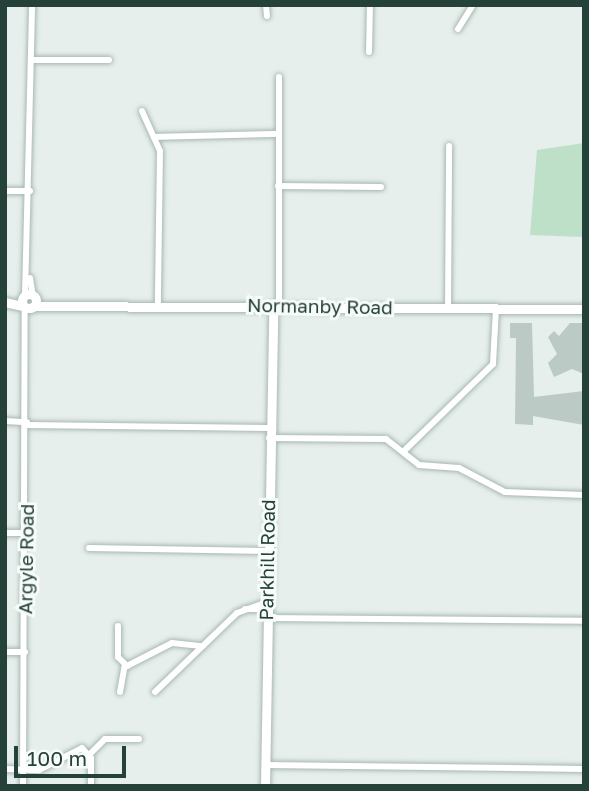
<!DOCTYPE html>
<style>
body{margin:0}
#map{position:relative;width:589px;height:791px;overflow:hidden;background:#e6efeb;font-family:"Golos Text",sans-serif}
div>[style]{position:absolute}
.green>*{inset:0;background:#bfe0c8}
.building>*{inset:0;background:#bbcac4}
.roads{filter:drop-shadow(0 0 2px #a8b8b2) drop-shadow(0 0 2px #a8b8b2)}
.street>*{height:6px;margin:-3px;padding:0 3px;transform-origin:3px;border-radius:3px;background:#fff}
.secondary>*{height:9px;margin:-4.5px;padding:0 4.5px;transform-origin:4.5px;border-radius:4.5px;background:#fff}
.secondary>.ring{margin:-4.5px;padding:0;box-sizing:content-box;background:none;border:9px solid #fff;border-radius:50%}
span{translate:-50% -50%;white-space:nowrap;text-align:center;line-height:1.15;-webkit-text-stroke:6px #f7fbf9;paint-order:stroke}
.street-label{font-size:19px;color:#24423a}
.frame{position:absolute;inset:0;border:7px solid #24423a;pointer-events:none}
.scale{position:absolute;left:14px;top:746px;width:112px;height:32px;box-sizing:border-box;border:4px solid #24423a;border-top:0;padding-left:9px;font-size:21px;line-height:24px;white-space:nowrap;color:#24423a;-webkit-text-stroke:5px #f7fbf9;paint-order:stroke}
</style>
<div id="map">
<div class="green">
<div style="clip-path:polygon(584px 143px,584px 237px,530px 235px,537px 150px)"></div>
</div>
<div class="building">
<div style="clip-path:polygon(510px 323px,532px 323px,534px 397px,584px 391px,584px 425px,533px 416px,533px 425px,515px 424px,516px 338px,510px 338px)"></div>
<div style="clip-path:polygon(570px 323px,584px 323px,584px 374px,572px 369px,554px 377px,548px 363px,557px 354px,548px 337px,554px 331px,559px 336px)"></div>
</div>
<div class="roads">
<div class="street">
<div style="left:266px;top:5px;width:11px;rotate:85deg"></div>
<div style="left:458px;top:29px;width:28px;rotate:-58deg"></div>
<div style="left:369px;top:52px;width:47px;rotate:-88.8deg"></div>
<div style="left:31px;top:60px;width:78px"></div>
<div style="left:142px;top:111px;width:44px;rotate:65.8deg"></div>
<div style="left:160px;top:151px;width:152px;rotate:90.8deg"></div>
<div style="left:154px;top:137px;width:125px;rotate:-1.4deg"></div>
<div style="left:278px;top:186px;width:103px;rotate:0.6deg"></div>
<div style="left:5px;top:191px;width:25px"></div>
<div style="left:30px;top:278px;width:18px;rotate:81deg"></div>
<div style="left:25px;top:296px;width:291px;rotate:-88.6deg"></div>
<div style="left:279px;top:305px;width:228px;rotate:-90deg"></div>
<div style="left:448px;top:308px;width:162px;rotate:-89.6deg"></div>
<div style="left:5px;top:421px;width:22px;rotate:3deg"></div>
<div style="left:27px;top:425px;width:241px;rotate:0.7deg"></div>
<div style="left:269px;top:438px;width:117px;rotate:0.5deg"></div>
<div style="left:386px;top:439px;width:42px;rotate:38.2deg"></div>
<div style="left:419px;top:465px;width:40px;rotate:4.3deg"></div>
<div style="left:459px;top:468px;width:52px;rotate:27.6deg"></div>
<div style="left:505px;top:492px;width:79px;rotate:2.2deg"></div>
<div style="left:404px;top:451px;width:124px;rotate:-44.3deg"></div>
<div style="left:493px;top:364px;width:55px;rotate:-86.9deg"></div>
<div style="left:5px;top:533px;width:21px"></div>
<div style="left:89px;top:548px;width:178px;rotate:1deg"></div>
<div style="left:245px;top:609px;width:22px"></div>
<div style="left:267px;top:618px;width:317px;rotate:0.5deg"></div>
<div style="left:118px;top:626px;width:31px;rotate:90deg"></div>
<div style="left:118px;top:657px;width:13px;rotate:45deg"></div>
<div style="left:127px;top:666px;width:51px;rotate:-27.1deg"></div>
<div style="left:172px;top:643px;width:30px;rotate:6deg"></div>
<div style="left:5px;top:652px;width:20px"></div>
<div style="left:120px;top:692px;width:27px;rotate:-80deg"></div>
<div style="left:155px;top:692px;width:114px;rotate:-43.9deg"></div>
<div style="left:237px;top:613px;width:32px;rotate:-20deg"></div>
<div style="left:90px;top:754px;width:21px;rotate:-45deg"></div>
<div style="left:105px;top:739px;width:34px"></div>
<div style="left:265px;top:765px;width:319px;rotate:0.7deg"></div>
<div style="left:5px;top:769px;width:34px;rotate:2deg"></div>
<div style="left:39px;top:770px;width:48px;rotate:-27.1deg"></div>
<div style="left:82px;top:748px;width:13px;rotate:48deg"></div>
<div style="left:91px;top:758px;width:28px;rotate:90deg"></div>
<div style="left:23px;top:786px;width:479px;rotate:-89.8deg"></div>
</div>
<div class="secondary">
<div class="ring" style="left:22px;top:294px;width:5px;height:5px"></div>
<div style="left:5px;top:302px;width:18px;rotate:13deg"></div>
<div style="left:34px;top:306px;width:550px;rotate:0.31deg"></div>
<div style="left:265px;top:786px;width:481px;rotate:-89deg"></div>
</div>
</div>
<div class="street-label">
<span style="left:320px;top:306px;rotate:1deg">Normanby Road</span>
<span style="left:26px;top:559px;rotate:-89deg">Argyle Road</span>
<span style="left:267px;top:560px;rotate:-89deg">Parkhill Road</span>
</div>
<div class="frame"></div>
<div class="scale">100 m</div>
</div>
